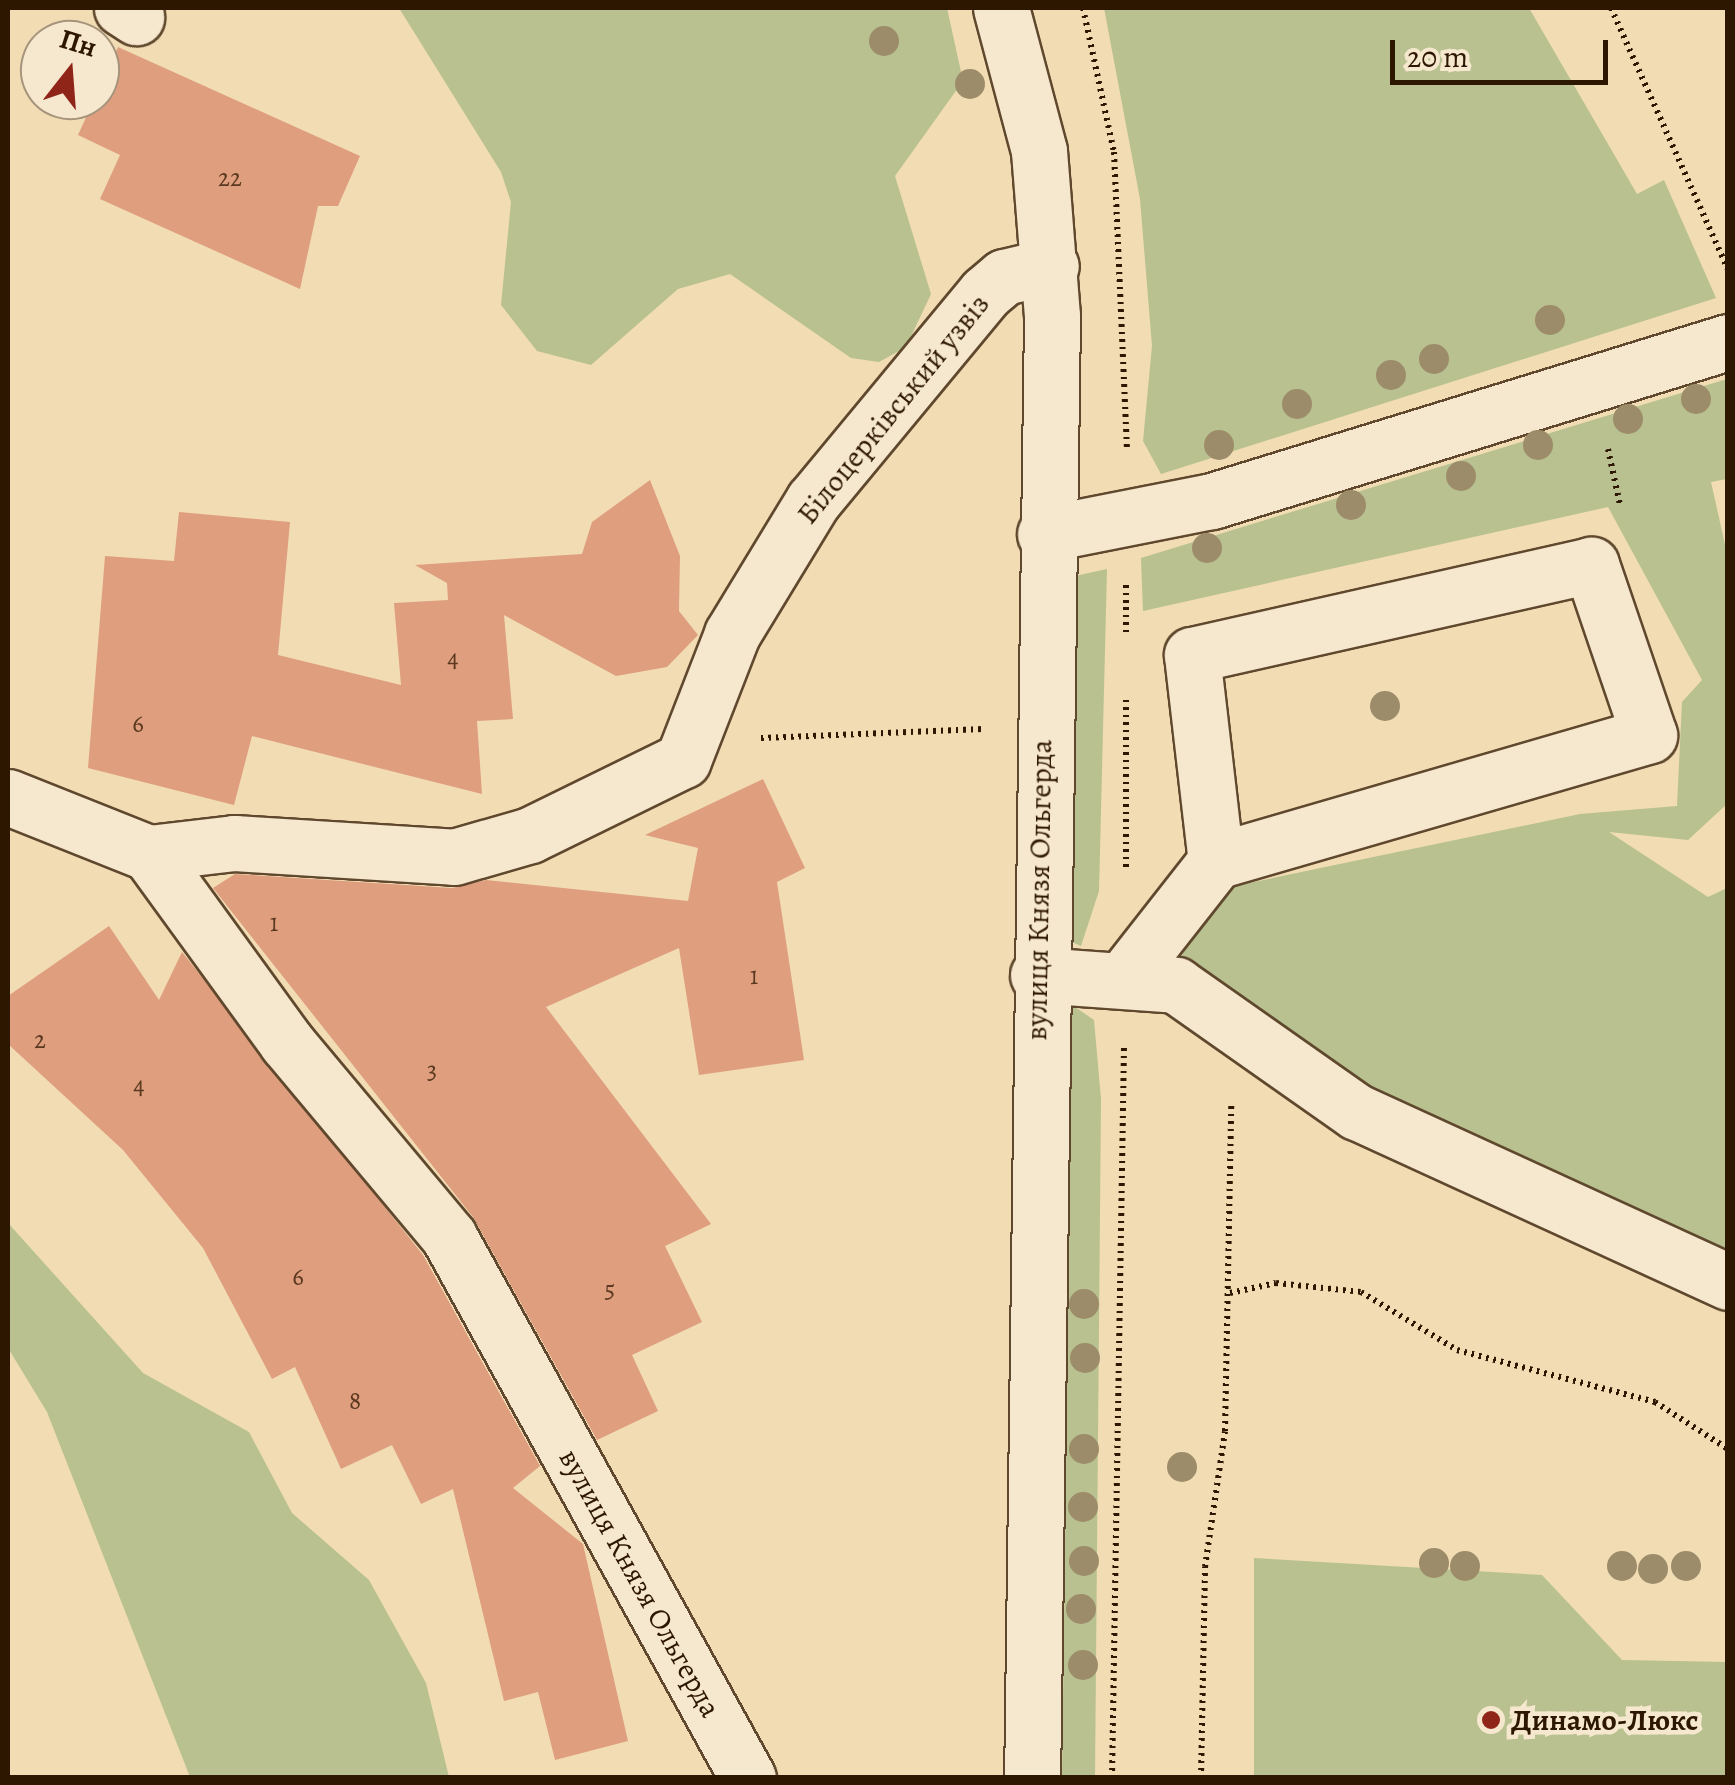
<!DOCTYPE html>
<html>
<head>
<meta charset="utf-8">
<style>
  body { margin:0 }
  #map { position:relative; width:1735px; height:1785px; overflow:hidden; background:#f1dcb4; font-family:Alegreya,serif }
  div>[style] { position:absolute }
  .green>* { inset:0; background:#b8c18f }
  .building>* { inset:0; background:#df9e7e }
  .path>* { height:6px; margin-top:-3px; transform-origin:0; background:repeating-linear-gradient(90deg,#2e1700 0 2.5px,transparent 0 7.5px) }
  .roads { filter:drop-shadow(2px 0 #5f482d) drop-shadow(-2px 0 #5f482d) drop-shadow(0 2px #5f482d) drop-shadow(0 -2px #5f482d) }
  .minor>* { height:55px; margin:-27.5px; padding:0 27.5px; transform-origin:27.5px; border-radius:27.5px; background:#f6e8ce }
  .trees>* { width:30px; height:30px; margin:-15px; border-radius:50%; background:#9c8c69 }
  .dots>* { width:28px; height:28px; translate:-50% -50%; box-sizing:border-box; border:5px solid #f6e8ce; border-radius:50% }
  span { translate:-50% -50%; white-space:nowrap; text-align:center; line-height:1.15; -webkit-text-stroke:9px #f6e8ce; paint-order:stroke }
  .number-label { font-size:25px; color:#5a3920 }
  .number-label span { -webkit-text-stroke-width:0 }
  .street-label { font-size:30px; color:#2e1700 }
  .poi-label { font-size:30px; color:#2e1700; font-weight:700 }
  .left { translate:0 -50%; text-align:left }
  .frame { position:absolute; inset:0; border:10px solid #2e1700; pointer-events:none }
  .north { position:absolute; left:20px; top:20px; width:100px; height:100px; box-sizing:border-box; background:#f6e8ce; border:2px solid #a6947c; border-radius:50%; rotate:17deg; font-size:28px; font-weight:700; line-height:40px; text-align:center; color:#2e1700 }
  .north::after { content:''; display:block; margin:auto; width:35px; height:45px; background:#8f2418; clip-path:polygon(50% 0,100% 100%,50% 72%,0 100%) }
  .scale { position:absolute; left:1390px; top:40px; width:218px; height:45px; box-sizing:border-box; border:5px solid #2e1700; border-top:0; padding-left:12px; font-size:30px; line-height:35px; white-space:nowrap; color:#2e1700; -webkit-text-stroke:8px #f6e8ce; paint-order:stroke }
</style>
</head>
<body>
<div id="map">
  <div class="green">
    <i style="clip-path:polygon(399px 8px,947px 8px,963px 81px,895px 176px,931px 294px,906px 347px,879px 362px,851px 358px,730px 274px,678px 289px,591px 365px,537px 351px,501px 305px,511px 202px,501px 172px)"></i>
    <i style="clip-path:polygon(1104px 8px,1529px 8px,1637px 194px,1664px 180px,1716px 298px,1161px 474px,1143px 441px,1152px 346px,1140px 199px)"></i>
    <i style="clip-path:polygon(1727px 379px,1727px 479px,1711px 482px,1728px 558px,1727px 804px,1688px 840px,1609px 832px,1708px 897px,1727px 888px,1727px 1266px,1303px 1061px,1174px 971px,1215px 890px,1580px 814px,1677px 806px,1682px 702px,1702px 680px,1608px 507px,1143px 611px,1141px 558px)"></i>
    <i style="clip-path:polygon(1107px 569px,1099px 891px,1081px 946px,1072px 942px,1075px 576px)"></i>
    <i style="clip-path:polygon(1072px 1005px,1094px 1020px,1101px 1099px,1095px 1777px,1062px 1778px)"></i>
    <i style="clip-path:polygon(8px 1223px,143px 1373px,249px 1432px,292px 1513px,369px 1580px,426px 1683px,449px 1777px,190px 1777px,47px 1412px,8px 1348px)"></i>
    <i style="clip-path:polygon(1254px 1558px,1542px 1575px,1622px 1660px,1727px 1662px,1727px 1777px,1254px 1777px)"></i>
  </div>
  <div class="building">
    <i style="clip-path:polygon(118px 47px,360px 156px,338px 206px,318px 206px,300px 289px,100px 199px,120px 155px,78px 135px)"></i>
    <i style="clip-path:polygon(650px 480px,680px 556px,679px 611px,698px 635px,667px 667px,616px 676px,504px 615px,513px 719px,477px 721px,482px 794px,252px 736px,234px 805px,88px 768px,105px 556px,174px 561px,179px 512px,290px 522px,278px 655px,401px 685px,394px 603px,448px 600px,447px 583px,415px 565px,582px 554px,592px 522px)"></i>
    <i style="clip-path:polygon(763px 779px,805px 868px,777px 882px,804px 1060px,699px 1075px,679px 948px,546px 1007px,711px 1224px,665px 1246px,702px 1322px,632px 1355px,658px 1411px,597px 1440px,473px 1217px,213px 888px,235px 874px,452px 888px,486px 880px,688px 901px,698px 848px,645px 835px)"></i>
    <i style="clip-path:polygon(109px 926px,159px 1000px,182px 952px,423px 1255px,540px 1466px,513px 1488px,583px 1544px,628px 1741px,555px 1760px,538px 1692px,504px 1701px,453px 1489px,421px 1504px,392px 1445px,341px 1469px,295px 1367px,272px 1379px,203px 1248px,123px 1150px,8px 1044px,8px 996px)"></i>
  </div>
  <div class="path">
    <i style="left:1083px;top:8px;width:147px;rotate:77.9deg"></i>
    <i style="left:1114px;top:152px;width:300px;rotate:87.5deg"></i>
    <i style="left:1611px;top:8px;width:287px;rotate:65.9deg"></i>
    <i style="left:1608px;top:449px;width:57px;rotate:77.9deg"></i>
    <i style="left:1126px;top:585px;width:52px;rotate:90deg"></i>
    <i style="left:761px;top:738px;width:222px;rotate:-2.3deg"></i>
    <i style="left:1126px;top:867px;width:167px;rotate:-90deg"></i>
    <i style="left:1230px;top:1293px;width:47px;rotate:-12.3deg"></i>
    <i style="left:1276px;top:1283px;width:85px;rotate:6deg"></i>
    <i style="left:1361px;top:1292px;width:112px;rotate:31.1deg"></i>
    <i style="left:1457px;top:1350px;width:205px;rotate:14.7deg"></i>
    <i style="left:1655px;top:1402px;width:87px;rotate:32.8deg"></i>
    <i style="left:1112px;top:1778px;width:733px;rotate:-89.06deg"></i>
    <i style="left:1201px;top:1778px;width:211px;rotate:-88.9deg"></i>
    <i style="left:1205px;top:1567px;width:137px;rotate:-81.6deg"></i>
    <i style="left:1225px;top:1431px;width:325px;rotate:-88.9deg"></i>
  </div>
  <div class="roads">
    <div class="minor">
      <i style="left:122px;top:8px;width:17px;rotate:33deg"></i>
      <i style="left:1001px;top:8px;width:148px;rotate:75.1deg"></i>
      <i style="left:1039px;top:151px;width:166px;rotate:85.5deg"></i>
      <i style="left:1052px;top:316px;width:1462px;rotate:90.78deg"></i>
      <i style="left:1045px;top:534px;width:170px;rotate:-11.2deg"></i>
      <i style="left:1212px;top:501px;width:540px;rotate:-17.13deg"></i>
      <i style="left:8px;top:797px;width:152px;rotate:21.7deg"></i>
      <i style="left:149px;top:853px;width:86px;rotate:-6.7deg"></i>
      <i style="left:234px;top:843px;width:220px;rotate:3.6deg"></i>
      <i style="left:454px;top:857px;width:79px;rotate:-16.1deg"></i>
      <i style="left:530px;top:835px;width:170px;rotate:-26.1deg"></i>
      <i style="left:683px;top:760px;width:135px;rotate:-68.7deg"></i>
      <i style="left:732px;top:634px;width:156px;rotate:-58.7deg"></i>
      <i style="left:813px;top:501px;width:270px;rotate:-50.4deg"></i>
      <i style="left:985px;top:293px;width:25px;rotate:-40deg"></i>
      <i style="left:1004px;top:277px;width:48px;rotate:-13.2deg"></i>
      <i style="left:149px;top:853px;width:235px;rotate:54deg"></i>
      <i style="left:287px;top:1043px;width:253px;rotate:50.1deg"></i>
      <i style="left:449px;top:1237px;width:618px;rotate:61.07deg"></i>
      <i style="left:1038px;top:975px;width:138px;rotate:4.1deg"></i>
      <i style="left:1176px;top:985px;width:221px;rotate:35.1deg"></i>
      <i style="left:1357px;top:1112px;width:408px;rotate:24.6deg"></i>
      <i style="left:1125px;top:977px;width:147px;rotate:-51.9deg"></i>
      <i style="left:1216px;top:861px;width:451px;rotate:-16.2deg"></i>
      <i style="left:1649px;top:735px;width:180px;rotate:-108.8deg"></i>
      <i style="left:1591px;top:565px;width:409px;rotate:167.3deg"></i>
      <i style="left:1192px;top:655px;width:207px;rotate:83.4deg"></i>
    </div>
  </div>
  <div class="trees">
    <i style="left:884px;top:41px"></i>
    <i style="left:970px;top:84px"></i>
    <i style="left:1550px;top:320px"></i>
    <i style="left:1434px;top:359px"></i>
    <i style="left:1391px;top:375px"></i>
    <i style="left:1696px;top:399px"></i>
    <i style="left:1297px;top:404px"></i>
    <i style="left:1628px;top:419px"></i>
    <i style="left:1219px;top:445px"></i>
    <i style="left:1538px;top:445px"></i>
    <i style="left:1461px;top:476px"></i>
    <i style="left:1351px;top:505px"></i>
    <i style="left:1207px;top:548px"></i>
    <i style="left:1385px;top:706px"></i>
    <i style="left:1084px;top:1304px"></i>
    <i style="left:1085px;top:1358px"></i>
    <i style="left:1084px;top:1449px"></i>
    <i style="left:1182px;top:1467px"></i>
    <i style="left:1083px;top:1507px"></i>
    <i style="left:1084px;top:1561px"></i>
    <i style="left:1434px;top:1563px"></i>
    <i style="left:1465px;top:1566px"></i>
    <i style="left:1622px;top:1566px"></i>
    <i style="left:1686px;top:1566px"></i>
    <i style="left:1653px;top:1569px"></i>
    <i style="left:1081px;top:1609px"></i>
    <i style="left:1083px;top:1665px"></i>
  </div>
  <div class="dots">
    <i style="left:1491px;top:1720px;background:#8f2418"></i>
  </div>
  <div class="number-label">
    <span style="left:230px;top:178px">22</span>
    <span style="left:453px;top:659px">4</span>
    <span style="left:138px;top:724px">6</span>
    <span style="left:274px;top:923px">1</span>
    <span style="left:754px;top:976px">1</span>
    <span style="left:40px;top:1040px">2</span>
    <span style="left:432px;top:1070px">3</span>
    <span style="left:139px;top:1086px">4</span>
    <span style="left:298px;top:1277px">6</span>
    <span style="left:610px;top:1289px">5</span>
    <span style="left:355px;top:1401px">8</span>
  </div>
  <div class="street-label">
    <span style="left:893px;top:409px;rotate:-51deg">Білоцерківський узвіз</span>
    <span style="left:1039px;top:890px;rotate:-89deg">вулиця Князя Ольгерда</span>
    <span style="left:640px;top:1583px;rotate:61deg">вулиця Князя Ольгерда</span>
  </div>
  <div class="poi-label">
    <span class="left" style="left:1511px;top:1720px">Динамо-Люкс</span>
  </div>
  <div class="frame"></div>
  <div class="north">Пн</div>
  <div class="scale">20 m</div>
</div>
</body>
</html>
